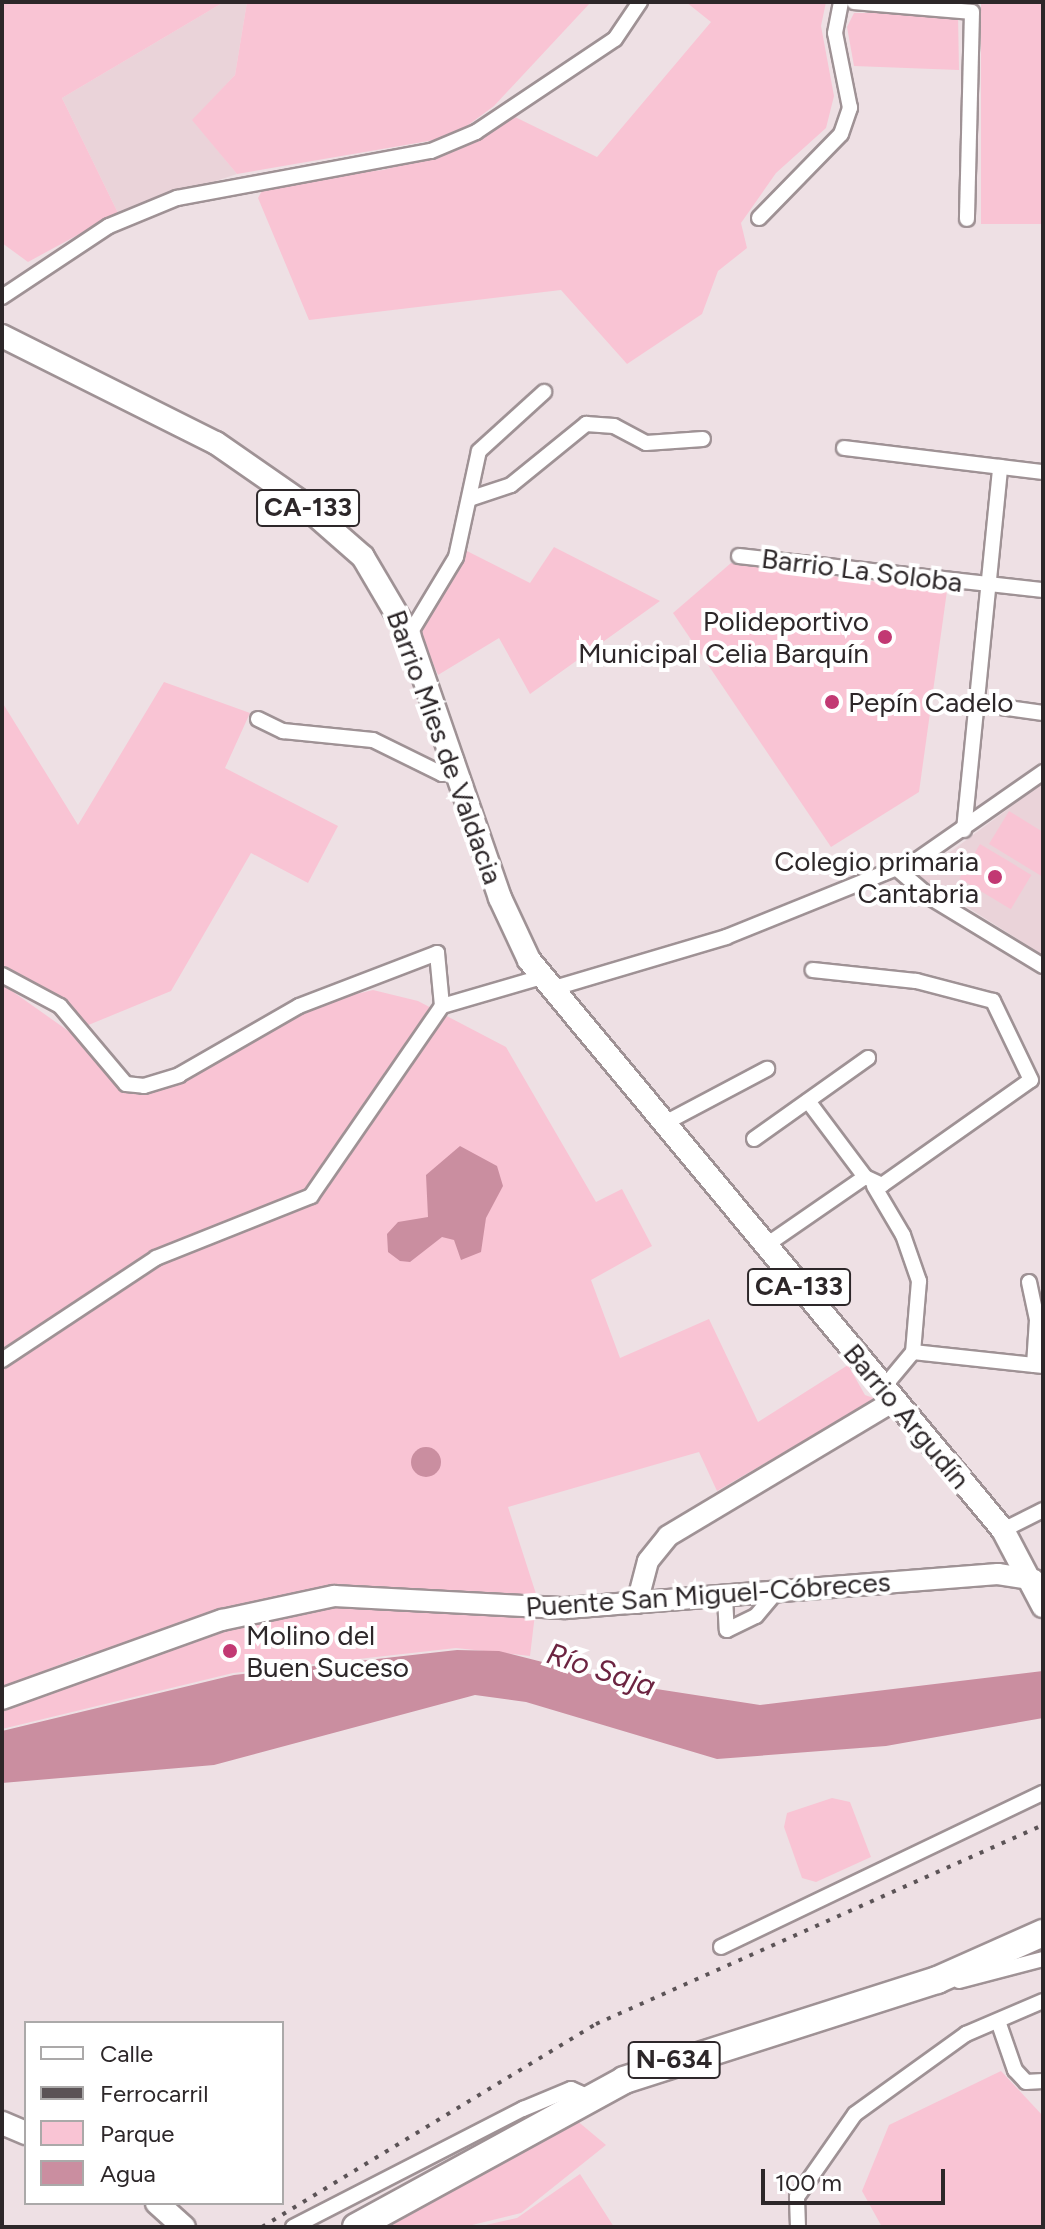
<!DOCTYPE html>
<html>
<head>
<meta charset="utf-8">
<style>
  body { margin:0 }
  #map { position:relative; width:1045px; height:2229px; overflow:hidden; background:#eee0e4; font-family:Figtree,sans-serif }
  div>[style] { position:absolute }
  .built>* { inset:0; background:#ead3d9 }
  .green>* { inset:0; background:#f9c4d4; transform-origin:0 0 }
  .water>* { inset:0; background:#ca8ea0 }
  .round { border-radius:50% }
  .roads { filter:drop-shadow(2px 0 #9f9295) drop-shadow(-2px 0 #9f9295) drop-shadow(0 2px #9f9295) drop-shadow(0 -2px #9f9295) }
  .street>* { height:14px; margin:-7px; padding:0 7px; transform-origin:7px; border-radius:7px; background:#fff }
  .secondary>* { height:20px; margin:-10px; padding:0 10px; transform-origin:10px; border-radius:10px; background:#fff }
  .primary>* { height:22px; margin:-11px; padding:0 11px; transform-origin:11px; border-radius:11px; background:#fff }
  .highway>* { height:26px; margin:-13px; padding:0 13px; transform-origin:13px; border-radius:13px; background:#fff }
  .rail>* { height:4px; margin-top:-2px; transform-origin:0; background:repeating-linear-gradient(90deg,#5b5356 0 4px,transparent 0 12px) }
  .dots>* { width:22px; height:22px; translate:-50% -50%; box-sizing:border-box; border:4px solid #fff; border-radius:50% }
  span { translate:-50% -50%; white-space:nowrap; text-align:center; line-height:1.15; -webkit-text-stroke:8px #fff; paint-order:stroke }
  .shield-label span { padding:2px 6px; background:#fff; border:2px solid; border-radius:6px; -webkit-text-stroke-width:0 }
  .shield-label { font-size:26px; color:#2d2729; font-weight:700 }
  .street-label { font-size:28px; color:#2d2729 }
  .poi-label { font-size:28px; color:#2d2729 }
  .right { translate:-100% -50%; text-align:right }
  .left { translate:0 -50%; text-align:left }
  .water-label { font-size:30px; color:#6c2441; font-style:italic }
  .frame { position:absolute; inset:0; border:4px solid #2d2729; pointer-events:none }
  .legend { position:absolute; left:24px; top:2021px; width:260px; height:184px; box-sizing:border-box; background:#fff; border:2px solid #aba9a9; margin:0; padding:10px 14px; list-style:none; font-size:24px; color:#2d2729 }
  .legend li { display:flex; align-items:center; gap:16px; height:40px }
  .legend b { width:40px; border:2px solid #aba9a9 }
  .scale { position:absolute; left:761px; top:2169px; width:184px; height:36px; box-sizing:border-box; border:4px solid #2d2729; border-top:0; padding-left:10px; font-size:24px; line-height:28px; white-space:nowrap; color:#2d2729; -webkit-text-stroke:6px #fff; paint-order:stroke }
</style>
</head>
<body>
<div id="map">
  <div class="built">
    <i style="clip-path:polygon(224px 2px,247px 2px,235px 75px,193px 120px,237px 174px,118px 213px,62px 98px)"></i>
    <i style="clip-path:polygon(1043px 783px,1043px 955px,918px 876px)"></i>
  </div>
  <div class="green">
    <i style="clip-path:polygon(2px 2px,224px 2px,62px 98px,118px 213px,28px 262px,2px 243px)"></i>
    <i style="clip-path:polygon(247px 2px,591px 2px,494px 106px,452px 137px,237px 174px,192px 120px,235px 75px)"></i>
    <i style="clip-path:polygon(686px 2px,826px 2px,821px 26px,834px 96px,826px 128px,776px 173px,741px 223px,747px 248px,718px 271px,702px 314px,627px 364px,561px 290px,309px 320px,258px 198px,266px 183px,383px 170px,458px 150px,515px 117px,597px 157px,711px 22px)"></i>
    <i style="left:981px;top:2px;width:62px;height:222px"></i>
    <i style="clip-path:polygon(854px 13px,958px 13px,959px 70px,854px 66px,847px 27px)"></i>
    <i style="clip-path:polygon(554px 547px,660px 601px,530px 694px,499px 638px,438px 675px,420px 633px,463px 549px,530px 583px)"></i>
    <i style="clip-path:polygon(731px 563px,947px 591px,919px 792px,831px 847px,673px 613px)"></i>
    <i style="clip-path:polygon(164px 682px,250px 713px,225px 768px,338px 826px,308px 883px,251px 853px,171px 991px,86px 1026px,63px 998px,2px 968px,2px 702px,78px 825px)"></i>
    <i style="clip-path:polygon(1009px 811px,1043px 832px,1043px 877px,989px 844px)"></i>
    <i style="left:980px;top:844px;width:60px;height:40px;rotate:31deg"></i>
    <i style="clip-path:polygon(2px 984px,91px 1047px,121px 1088px,152px 1093px,257px 1031px,323px 1002px,373px 990px,418px 1001px,506px 1047px,596px 1202px,622px 1189px,652px 1246px,591px 1280px,620px 1358px,709px 1319px,758px 1422px,848px 1365px,865px 1395px,876px 1399px,717px 1491px,699px 1452px,508px 1507px,537px 1597px,530px 1656px,456px 1648px,233px 1673px,2px 1729px,2px 1706px,88px 1674px,85px 1655px,2px 1687px)"></i>
    <i style="clip-path:polygon(832px 1798px,850px 1802px,871px 1857px,816px 1882px,802px 1878px,784px 1827px,787px 1813px)"></i>
    <i style="clip-path:polygon(1001px 2071px,1043px 2116px,1043px 2227px,882px 2227px,862px 2191px,889px 2125px)"></i>
    <i style="clip-path:polygon(575px 2119px,606px 2145px,521px 2213px,464px 2227px,389px 2227px)"></i>
    <i style="clip-path:polygon(580px 2174px,614px 2227px,477px 2227px,517px 2218px)"></i>
  </div>
  <div class="water">
    <i style="clip-path:polygon(460px 1146px,497px 1166px,503px 1186px,486px 1218px,481px 1252px,461px 1260px,454px 1240px,442px 1237px,410px 1262px,400px 1261px,388px 1252px,387px 1234px,398px 1222px,428px 1217px,426px 1175px)"></i>
    <i class="round" style="left:411px;top:1447px;width:30px;height:30px"></i>
    <i style="clip-path:polygon(457px 1650px,499px 1651px,637px 1686px,760px 1705px,1043px 1671px,1043px 1718px,886px 1746px,717px 1759px,526px 1702px,475px 1695px,214px 1765px,2px 1783px,2px 1731px,234px 1675px)"></i>
  </div>
  <div class="roads">
    <div class="street">
      <i style="left:854px;top:2px;width:118px;rotate:4.8deg"></i>
      <i style="left:972px;top:12px;width:207px;rotate:91.4deg"></i>
      <i style="left:759px;top:218px;width:117px;rotate:-45.7deg"></i>
      <i style="left:841px;top:134px;width:28px;rotate:-71deg"></i>
      <i style="left:850px;top:108px;width:76px;rotate:-101.3deg"></i>
      <i style="left:835px;top:33px;width:32px;rotate:-79deg"></i>
      <i style="left:2px;top:297px;width:128px;rotate:-33.6deg"></i>
      <i style="left:109px;top:226px;width:74px;rotate:-22.4deg"></i>
      <i style="left:177px;top:198px;width:258px;rotate:-10.5deg"></i>
      <i style="left:431px;top:151px;width:49px;rotate:-22.9deg"></i>
      <i style="left:476px;top:132px;width:167px;rotate:-33.8deg"></i>
      <i style="left:615px;top:39px;width:45px;rotate:-56deg"></i>
      <i style="left:844px;top:448px;width:200px;rotate:6.9deg"></i>
      <i style="left:472px;top:498px;width:41px;rotate:-18.4deg"></i>
      <i style="left:511px;top:485px;width:97px;rotate:-39.1deg"></i>
      <i style="left:586px;top:424px;width:28px;rotate:4deg"></i>
      <i style="left:614px;top:426px;width:36px;rotate:28deg"></i>
      <i style="left:646px;top:443px;width:57px;rotate:-4deg"></i>
      <i style="left:739px;top:556px;width:306px;rotate:6.4deg"></i>
      <i style="left:409px;top:635px;width:91px;rotate:-58.9deg"></i>
      <i style="left:456px;top:557px;width:108px;rotate:-77.8deg"></i>
      <i style="left:479px;top:451px;width:88px;rotate:-42.2deg"></i>
      <i style="left:972px;top:703px;width:72px;rotate:8deg"></i>
      <i style="left:258px;top:719px;width:28px;rotate:26deg"></i>
      <i style="left:283px;top:731px;width:90px;rotate:5.7deg"></i>
      <i style="left:373px;top:740px;width:77px;rotate:26.2deg"></i>
      <i style="left:442px;top:774px;width:15px;rotate:-11deg"></i>
      <i style="left:964px;top:830px;width:365px;rotate:-84.3deg"></i>
      <i style="left:896px;top:868px;width:46px;rotate:40.6deg"></i>
      <i style="left:931px;top:898px;width:131px;rotate:31.3deg"></i>
      <i style="left:2px;top:975px;width:66px;rotate:28.1deg"></i>
      <i style="left:60px;top:1006px;width:102px;rotate:49.8deg"></i>
      <i style="left:126px;top:1084px;width:18px;rotate:6deg"></i>
      <i style="left:144px;top:1086px;width:37px;rotate:-17deg"></i>
      <i style="left:179px;top:1075px;width:138px;rotate:-29.9deg"></i>
      <i style="left:299px;top:1006px;width:148px;rotate:-21deg"></i>
      <i style="left:437px;top:953px;width:53px;rotate:84.6deg"></i>
      <i style="left:551px;top:989px;width:183px;rotate:-16.5deg"></i>
      <i style="left:726px;top:937px;width:206px;rotate:-22deg"></i>
      <i style="left:917px;top:860px;width:154px;rotate:-34.9deg"></i>
      <i style="left:808px;top:1101px;width:95px;rotate:53.1deg"></i>
      <i style="left:663px;top:1124px;width:118px;rotate:-27.9deg"></i>
      <i style="left:754px;top:1139px;width:140px;rotate:-35.4deg"></i>
      <i style="left:874px;top:1186px;width:57px;rotate:59.4deg"></i>
      <i style="left:903px;top:1235px;width:49px;rotate:70.8deg"></i>
      <i style="left:919px;top:1281px;width:71px;rotate:94.8deg"></i>
      <i style="left:913px;top:1352px;width:47px;rotate:129.8deg"></i>
      <i style="left:765px;top:1246px;width:121px;rotate:-34.6deg"></i>
      <i style="left:865px;top:1177px;width:19px;rotate:25deg"></i>
      <i style="left:882px;top:1185px;width:182px;rotate:-35.2deg"></i>
      <i style="left:1031px;top:1080px;width:88px;rotate:-115.7deg"></i>
      <i style="left:993px;top:1001px;width:80px;rotate:-165.4deg"></i>
      <i style="left:916px;top:981px;width:104px;rotate:-173.9deg"></i>
      <i style="left:1029px;top:1282px;width:39px;rotate:78deg"></i>
      <i style="left:1037px;top:1320px;width:45px;rotate:93.8deg"></i>
      <i style="left:913px;top:1352px;width:131px;rotate:6.1deg"></i>
      <i style="left:2px;top:1360px;width:185px;rotate:-33.5deg"></i>
      <i style="left:156px;top:1258px;width:167px;rotate:-21.8deg"></i>
      <i style="left:311px;top:1196px;width:231px;rotate:-55.4deg"></i>
      <i style="left:442px;top:1006px;width:104px;rotate:-16.2deg"></i>
      <i style="left:1003px;top:1530px;width:45px;rotate:-26.6deg"></i>
      <i style="left:725px;top:1597px;width:33px;rotate:87deg"></i>
      <i style="left:727px;top:1630px;width:32px;rotate:-26deg"></i>
      <i style="left:756px;top:1616px;width:30px;rotate:-50deg"></i>
      <i style="left:721px;top:1947px;width:357px;rotate:-25.6deg"></i>
      <i style="left:959px;top:1981px;width:87px;rotate:-14.7deg"></i>
      <i style="left:998px;top:2021px;width:52px;rotate:70.9deg"></i>
      <i style="left:1015px;top:2070px;width:16px;rotate:47deg"></i>
      <i style="left:1026px;top:2082px;width:17px;rotate:-3deg"></i>
      <i style="left:293px;top:2227px;width:259px;rotate:-27.2deg"></i>
      <i style="left:523px;top:2109px;width:52px;rotate:-22.6deg"></i>
      <i style="left:571px;top:2089px;width:17px;rotate:24deg"></i>
      <i style="left:798px;top:2227px;width:30px;rotate:-92deg"></i>
      <i style="left:797px;top:2197px;width:101px;rotate:-55.1deg"></i>
      <i style="left:855px;top:2114px;width:137px;rotate:-35.8deg"></i>
      <i style="left:966px;top:2034px;width:84px;rotate:-23.2deg"></i>
    </div>
    <div class="secondary">
      <i style="left:637px;top:1603px;width:43px;rotate:-75.3deg"></i>
      <i style="left:648px;top:1561px;width:32px;rotate:-51deg"></i>
      <i style="left:668px;top:1536px;width:263px;rotate:-30.9deg"></i>
      <i style="left:2px;top:1699px;width:234px;rotate:-19.8deg"></i>
      <i style="left:222px;top:1620px;width:115px;rotate:-12.1deg"></i>
      <i style="left:334px;top:1596px;width:232px;rotate:3deg"></i>
      <i style="left:566px;top:1608px;width:433px;rotate:-4.5deg"></i>
      <i style="left:998px;top:1574px;width:36px;rotate:9deg"></i>
    </div>
    <div class="primary">
      <i style="left:2px;top:336px;width:239px;rotate:26.6deg"></i>
      <i style="left:216px;top:443px;width:100px;rotate:34.8deg"></i>
      <i style="left:298px;top:500px;width:86px;rotate:41.2deg"></i>
      <i style="left:363px;top:557px;width:91px;rotate:59.5deg"></i>
      <i style="left:409px;top:635px;width:278px;rotate:70.9deg"></i>
      <i style="left:500px;top:898px;width:68px;rotate:64.9deg"></i>
      <i style="left:529px;top:960px;width:741px;rotate:50.25deg"></i>
      <i style="left:1003px;top:1530px;width:86px;rotate:62.2deg"></i>
      <i style="left:2px;top:2123px;width:26px;rotate:23deg"></i>
      <i style="left:157px;top:2203px;width:36px;rotate:42deg"></i>
    </div>
    <div class="highway">
      <i style="left:356px;top:2227px;width:306px;rotate:-28.7deg"></i>
      <i style="left:624px;top:2080px;width:329px;rotate:-17.7deg"></i>
      <i style="left:937px;top:1980px;width:116px;rotate:-23.9deg"></i>
    </div>
  </div>
  <div class="rail">
    <i style="left:262px;top:2227px;width:391px;rotate:-31.3deg"></i>
    <i style="left:596px;top:2024px;width:489px;rotate:-24deg"></i>
  </div>
  <div class="dots">
    <i style="left:885px;top:637px;background:#c23973"></i>
    <i style="left:832px;top:702px;background:#c23973"></i>
    <i style="left:995px;top:877px;background:#c23973"></i>
    <i style="left:230px;top:1651px;background:#c23973"></i>
  </div>
  <div class="shield-label">
    <span style="left:308px;top:508px">CA-133</span>
    <span style="left:799px;top:1287px">CA-133</span>
    <span style="left:674px;top:2060px">N-634</span>
  </div>
  <div class="street-label">
    <span style="left:862px;top:570px;rotate:7deg">Barrio La Soloba</span>
    <span style="left:445px;top:747px;rotate:70deg">Barrio Mies de Valdacia</span>
    <span style="left:907px;top:1416px;rotate:50deg">Barrio Argudín</span>
    <span style="left:708px;top:1594px;rotate:-4deg">Puente San Miguel-Cóbreces</span>
  </div>
  <div class="poi-label">
    <span class="right" style="left:869px;top:637px">Polideportivo<br>Municipal Celia Barquín</span>
    <span class="left" style="left:848px;top:702px">Pepín Cadelo</span>
    <span class="right" style="left:979px;top:877px">Colegio primaria<br>Cantabria</span>
    <span class="left" style="left:246px;top:1651px">Molino del<br>Buen Suceso</span>
  </div>
  <div class="water-label">
    <span style="left:601px;top:1670px;rotate:18deg">Río Saja</span>
  </div>
  <div class="frame"></div>
  <ul class="legend">
  <li><b style="height:10px;background:#fff"></b>Calle</li>
  <li><b style="height:10px;background:#5b5356"></b>Ferrocarril</li>
  <li><b style="height:22px;background:#f9c4d4"></b>Parque</li>
  <li><b style="height:22px;background:#ca8ea0"></b>Agua</li>
  </ul>
  <div class="scale">100 m</div>
</div>
</body>
</html>
